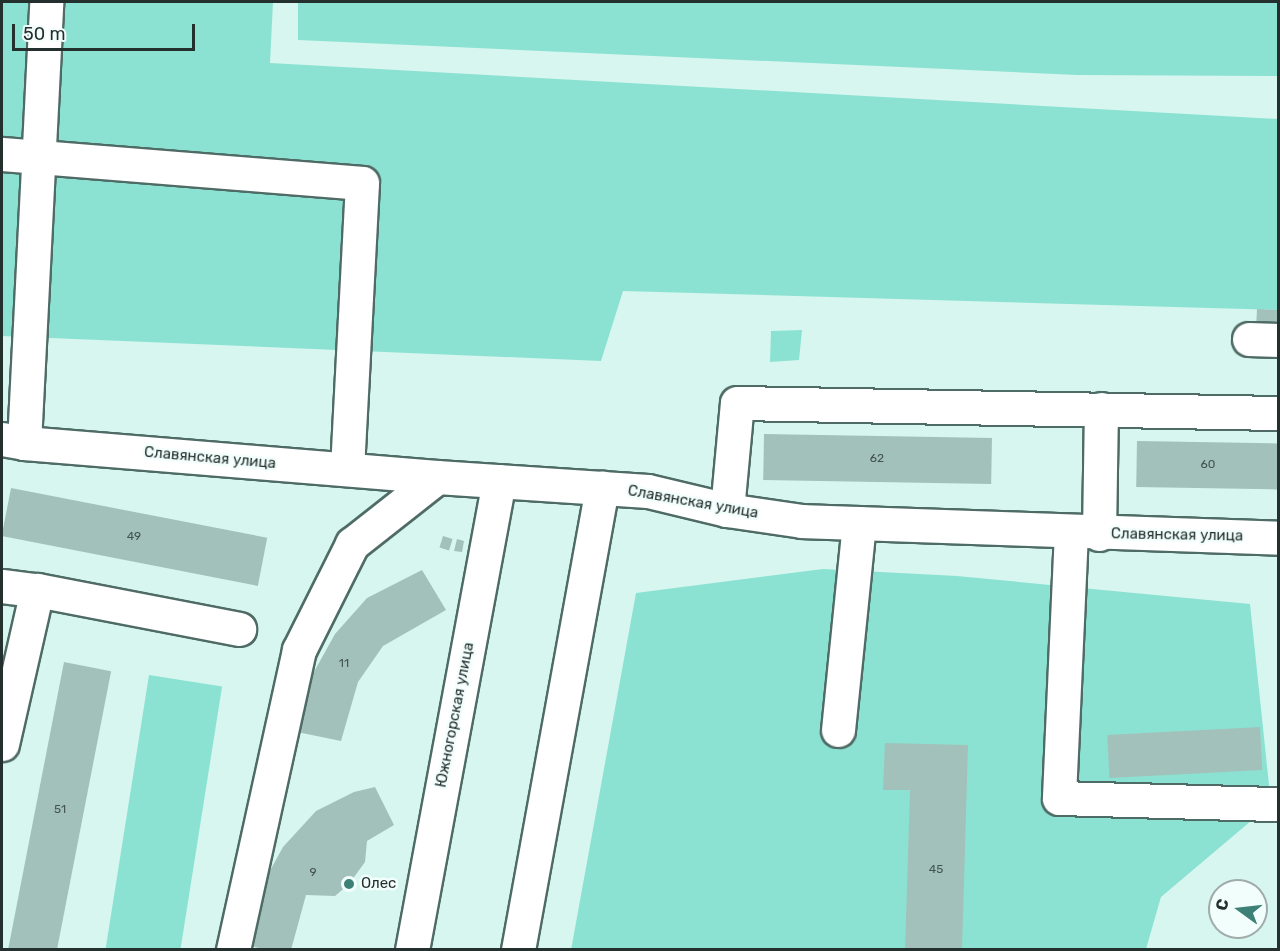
<!DOCTYPE html>
<html>
<head>
<meta charset="utf-8">
<style>
  body { margin:0 }
  #map { position:relative; width:1280px; height:951px; overflow:hidden; background:#d6f6ef; font-family:Rubik,sans-serif }
  div>[style] { position:absolute }
  .green>* { inset:0; background:#8ce2d2; transform-origin:0 0 }
  .building>* { inset:0; background:#a2c1ba; transform-origin:0 0 }
  .roads { filter:drop-shadow(2px 0 #4f6b65) drop-shadow(-2px 0 #4f6b65) drop-shadow(0 2px #4f6b65) drop-shadow(0 -2px #4f6b65) }
  .minor>* { height:33px; margin:-16.5px; padding:0 16.5px; transform-origin:16.5px; border-radius:16.5px; background:#fff }
  .dots>* { width:16px; height:16px; translate:-50% -50%; box-sizing:border-box; border:3px solid #f2fefb; border-radius:50% }
  span { translate:-50% -50%; white-space:nowrap; text-align:center; line-height:1.15; -webkit-text-stroke:5px #f2fefb; paint-order:stroke }
  .number-label { font-size:12px; color:#445451 }
  .number-label span { -webkit-text-stroke-width:0 }
  .street-label { font-size:15px; color:#24302e }
  .poi-label { font-size:15px; color:#24302e }
  .left { translate:0 -50%; text-align:left }
  .frame { position:absolute; inset:0; border:3px solid #24302e; pointer-events:none }
  .north { position:absolute; left:1208px; top:879px; width:60px; height:60px; box-sizing:border-box; background:#f2fefb; border:2px solid #a0aca9; border-radius:50%; rotate:285deg; font-size:16px; font-weight:700; line-height:24px; text-align:center; color:#24302e }
  .north::after { content:''; display:block; margin:auto; width:21px; height:27px; background:#3d8176; clip-path:polygon(50% 0,100% 100%,50% 72%,0 100%) }
  .scale { position:absolute; left:12px; top:24px; width:183px; height:27px; box-sizing:border-box; border:3px solid #24302e; border-top:0; padding-left:8px; font-size:18px; line-height:21px; white-space:nowrap; color:#24302e; -webkit-text-stroke:4px #f2fefb; paint-order:stroke }
</style>
</head>
<body>
<div id="map">
  <div class="green">
    <i style="clip-path:polygon(2px 2px,273px 2px,270px 63px,1278px 119px,1278px 310px,623px 291px,601px 361px,2px 336px)"></i>
    <i style="clip-path:polygon(298px 2px,1278px 2px,1278px 76px,1077px 75px,298px 40px)"></i>
    <i style="clip-path:polygon(802px 330px,799px 360px,770px 362px,771px 331px)"></i>
    <i style="clip-path:polygon(823px 569px,957px 576px,1250px 604px,1271px 804px,1161px 897px,1146px 949px,571px 950px,636px 593px)"></i>
    <i style="left:149px;top:675px;width:74px;height:279px;rotate:9deg"></i>
  </div>
  <div class="building">
    <i style="left:1257px;top:309px;width:21px;height:24px;rotate:3deg"></i>
    <i style="left:764px;top:434px;width:228px;height:46px;rotate:1deg"></i>
    <i style="left:1137px;top:441px;width:141px;height:46px;rotate:1deg"></i>
    <i style="left:11px;top:488px;width:261px;height:49px;rotate:11deg"></i>
    <i style="left:443px;top:536px;width:10px;height:12px;rotate:17deg"></i>
    <i style="clip-path:polygon(457px 539px,464px 541px,462px 552px,454px 551px)"></i>
    <i style="clip-path:polygon(422px 570px,446px 610px,383px 646px,358px 682px,341px 741px,297px 732px,305px 688px,335px 634px,367px 598px)"></i>
    <i style="left:64px;top:662px;width:48px;height:293px;rotate:11deg"></i>
    <i style="left:1260px;top:727px;width:43px;height:153px;rotate:87deg"></i>
    <i style="clip-path:polygon(885px 743px,968px 745px,962px 950px,905px 950px,910px 790px,883px 790px)"></i>
    <i style="clip-path:polygon(375px 787px,394px 825px,367px 841px,365px 862px,349px 884px,335px 896px,306px 895px,291px 950px,269px 950px,245px 945px,254px 900px,283px 847px,316px 811px,354px 792px)"></i>
  </div>
  <div class="roads">
    <div class="minor">
      <i style="left:2px;top:154px;width:361px;rotate:4.6deg"></i>
      <i style="left:362px;top:183px;width:286px;rotate:93deg"></i>
      <i style="left:1249px;top:339px;width:29px;rotate:2deg"></i>
      <i style="left:2px;top:439px;width:22px;rotate:10deg"></i>
      <i style="left:24px;top:443px;width:414px;rotate:4.7deg"></i>
      <i style="left:437px;top:477px;width:211px;rotate:3.8deg"></i>
      <i style="left:648px;top:491px;width:81px;rotate:13.5deg"></i>
      <i style="left:727px;top:510px;width:76px;rotate:8.3deg"></i>
      <i style="left:802px;top:521px;width:476px;rotate:2deg"></i>
      <i style="left:24px;top:443px;width:442px;rotate:-87.1deg"></i>
      <i style="left:727px;top:510px;width:107px;rotate:-84.7deg"></i>
      <i style="left:737px;top:403px;width:541px;rotate:1.06deg"></i>
      <i style="left:1071px;top:532px;width:266px;rotate:92.6deg"></i>
      <i style="left:1059px;top:798px;width:219px;rotate:1.6deg"></i>
      <i style="left:1099px;top:534px;width:125px;rotate:-89.1deg"></i>
      <i style="left:2px;top:586px;width:35px;rotate:7deg"></i>
      <i style="left:37px;top:590px;width:206px;rotate:10.9deg"></i>
      <i style="left:838px;top:730px;width:208px;rotate:-84.2deg"></i>
      <i style="left:2px;top:744px;width:158px;rotate:-77.2deg"></i>
      <i style="left:233px;top:950px;width:307px;rotate:-77.6deg"></i>
      <i style="left:299px;top:650px;width:119px;rotate:-63.4deg"></i>
      <i style="left:352px;top:544px;width:108px;rotate:-38.2deg"></i>
      <i style="left:412px;top:950px;width:477px;rotate:-79.5deg"></i>
      <i style="left:518px;top:950px;width:470px;rotate:-79.7deg"></i>
    </div>
  </div>
  <div class="dots">
    <i style="left:349px;top:884px;background:#3d8176"></i>
  </div>
  <div class="number-label">
    <span style="left:877px;top:459px">62</span>
    <span style="left:1208px;top:465px">60</span>
    <span style="left:134px;top:537px">49</span>
    <span style="left:344px;top:664px">11</span>
    <span style="left:60px;top:810px">51</span>
    <span style="left:936px;top:870px">45</span>
    <span style="left:313px;top:873px">9</span>
  </div>
  <div class="street-label">
    <span style="left:210px;top:458px;rotate:5deg">Славянская улица</span>
    <span style="left:693px;top:502px;rotate:10deg">Славянская улица</span>
    <span style="left:1177px;top:535px;rotate:1deg">Славянская улица</span>
    <span style="left:455px;top:715px;rotate:-79deg">Южногорская улица</span>
  </div>
  <div class="poi-label">
    <span class="left" style="left:361px;top:884px">Олес</span>
  </div>
  <div class="frame"></div>
  <div class="north">С</div>
  <div class="scale">50 m</div>
</div>
</body>
</html>
